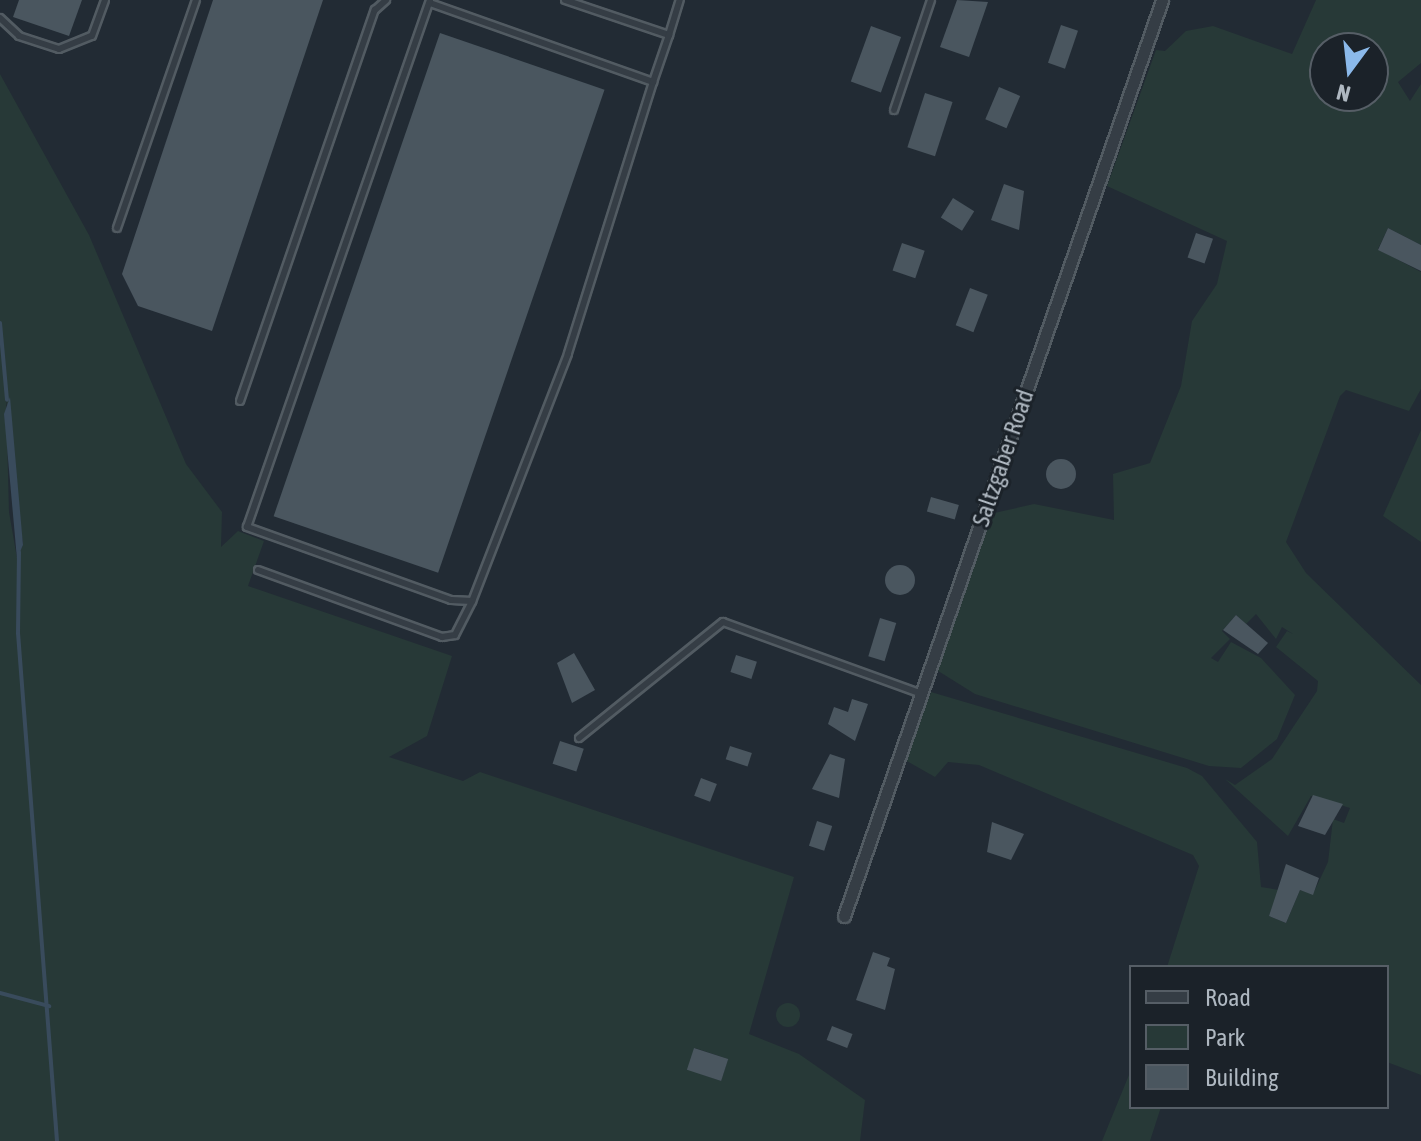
<!DOCTYPE html>
<html>
<head>
<meta charset="utf-8">
<style>
  body { margin:0 }
  #map { position:relative; width:1421px; height:1141px; overflow:hidden; background:#222b34; font-family:"Asap Condensed",sans-serif }
  div>[style] { position:absolute }
  .green>* { inset:0; background:#273937 }
  .round { border-radius:50% }
  .water>* { inset:0; background:#394b5c }
  .stream>* { height:4px; margin:-2px; padding:0 2px; transform-origin:2px; border-radius:2px; background:#394b5c }
  .building>* { inset:0; background:#4a565f; transform-origin:0 0 }
  .roads { filter:drop-shadow(2px 0 #525b62) drop-shadow(-2px 0 #525b62) drop-shadow(0 2px #525b62) drop-shadow(0 -2px #525b62) }
  .lane>* { height:6px; margin:-3px; padding:0 3px; transform-origin:3px; border-radius:3px; background:#353d45 }
  .street>* { height:11px; margin:-5.5px; padding:0 5.5px; transform-origin:5.5px; border-radius:5.5px; background:#353d45 }
  span { translate:-50% -50%; white-space:nowrap; text-align:center; line-height:1.15; -webkit-text-stroke:6px #1b2229; paint-order:stroke }
  .street-label { font-size:24px; color:#afb8c1 }
  .legend { position:absolute; left:1129px; top:965px; width:260px; height:144px; box-sizing:border-box; background:#1b2229; border:2px solid #565e66; margin:0; padding:10px 14px; list-style:none; font-size:24px; color:#afb8c1 }
  .legend li { display:flex; align-items:center; gap:16px; height:40px }
  .legend b { width:40px; border:2px solid #565e66 }
  .north { position:absolute; left:1309px; top:32px; width:80px; height:80px; box-sizing:border-box; background:#1b2229; border:2px solid #565e66; border-radius:50%; rotate:195deg; font-size:22px; font-weight:700; line-height:32px; text-align:center; color:#afb8c1 }
  .north::after { content:''; display:block; margin:auto; width:28px; height:36px; background:#8bb9ea; clip-path:polygon(50% 0,100% 100%,50% 72%,0 100%) }
</style>
</head>
<body>
<div id="map">
  <div class="green">
    <i style="clip-path:polygon(evenodd,1316px 0,1421px 0,1421px 63px,1398px 82px,1410px 101px,1421px 84px,1421px 245px,1388px 228px,1378px 249px,1421px 272px,1421px 389px,1409px 411px,1346px 390px,1340px 396px,1286px 542px,1306px 573px,1421px 685px,1421px 1075px,1387px 1062px,1387px 967px,1167px 967px,1199px 866px,1193px 855px,979px 765px,948px 762px,935px 777px,905px 760px,931px 692px,1187px 768px,1202px 776px,1257px 842px,1261px 887px,1279px 890px,1269px 916px,1286px 923px,1300px 890px,1313px 894px,1328px 862px,1333px 819px,1344px 823px,1350px 808px,1311px 796px,1288px 836px,1225px 779px,1235px 785px,1272px 759px,1317px 691px,1318px 681px,1276px 647px,1287px 631px,1293px 634px,1282px 627px,1276px 639px,1256px 614px,1246px 624px,1236px 615px,1222px 631px,1230px 639px,1211px 658px,1218px 662px,1231px 642px,1261px 658px,1295px 695px,1277px 739px,1241px 768px,1209px 766px,975px 694px,935px 669px,990px 514px,1034px 504px,1114px 520px,1113px 474px,1150px 463px,1181px 386px,1192px 321px,1217px 284px,1227px 241px,1107px 186px,1156px 50px,1165px 51px,1186px 31px,1213px 26px,1292px 54px,1316px 0,1325px 48px,1373px 48px,1373px 96px,1325px 96px,1325px 48px)"></i>
    <i style="clip-path:polygon(evenodd,0 74px,89px 235px,186px 464px,222px 512px,221px 547px,238px 531px,264px 541px,248px 586px,452px 656px,427px 736px,389px 757px,463px 781px,480px 772px,794px 877px,749px 1034px,799px 1054px,865px 1100px,860px 1141px,0 1141px,0 74px,6px 397px,23px 545px,17px 558px,9px 512px,6px 397px,0 74px,695px 1048px,728px 1059px,721px 1081px,688px 1069px,695px 1048px)"></i>
    <i style="clip-path:polygon(1421px 430px,1421px 542px,1383px 516px)"></i>
    <i class="round" style="left:776px;top:1003px;width:24px;height:24px"></i>
    <i style="clip-path:polygon(1131px 1070px,1131px 1107px,1161px 1107px,1150px 1141px,1102px 1141px)"></i>
  </div>
  <div class="water">
    <i style="clip-path:polygon(10px 397px,23px 545px,17px 559px,4px 414px)"></i>
  </div>
  <div class="stream">
    <i style="left:0;top:323px;width:77px;rotate:84.8deg"></i>
    <i style="left:19px;top:552px;width:81px;rotate:90.7deg"></i>
    <i style="left:18px;top:633px;width:509px;rotate:85.61deg"></i>
    <i style="left:0;top:993px;width:51px;rotate:14.9deg"></i>
  </div>
  <div class="building">
    <i style="clip-path:polygon(19px 0,82px 0,69px 36px,13px 17px)"></i>
    <i style="clip-path:polygon(213px 0,323px 0,212px 331px,138px 306px,122px 274px)"></i>
    <i style="clip-path:polygon(957px 0,988px 2px,969px 57px,940px 47px)"></i>
    <i style="left:1061px;top:25px;width:18px;height:40px;rotate:19deg"></i>
    <i style="left:871px;top:26px;width:32px;height:59px;rotate:20deg"></i>
    <i style="left:440px;top:33px;width:174px;height:511px;rotate:19deg"></i>
    <i style="left:999px;top:87px;width:23px;height:35px;rotate:23deg"></i>
    <i style="left:925px;top:93px;width:29px;height:57px;rotate:18deg"></i>
    <i style="clip-path:polygon(1004px 184px,1024px 191px,1019px 230px,991px 220px)"></i>
    <i style="left:953px;top:198px;width:25px;height:23px;rotate:32deg"></i>
    <i style="clip-path:polygon(1388px 228px,1421px 245px,1421px 271px,1378px 250px)"></i>
    <i style="left:1196px;top:233px;width:18px;height:26px;rotate:19deg"></i>
    <i style="left:902px;top:243px;width:24px;height:29px;rotate:19deg"></i>
    <i style="left:970px;top:288px;width:19px;height:40px;rotate:21deg"></i>
    <i class="round" style="left:1046px;top:459px;width:30px;height:30px"></i>
    <i style="left:931px;top:497px;width:29px;height:15px;rotate:16deg"></i>
    <i class="round" style="left:885px;top:565px;width:30px;height:30px"></i>
    <i style="clip-path:polygon(1236px 615px,1268px 643px,1258px 654px,1223px 630px)"></i>
    <i style="left:880px;top:618px;width:17px;height:40px;rotate:17deg"></i>
    <i style="clip-path:polygon(574px 653px,595px 690px,572px 703px,557px 663px)"></i>
    <i style="left:736px;top:655px;width:22px;height:18px;rotate:18deg"></i>
    <i style="clip-path:polygon(852px 699px,868px 704px,855px 741px,828px 724px,834px 707px,848px 712px)"></i>
    <i style="left:560px;top:741px;width:25px;height:24px;rotate:18deg"></i>
    <i style="left:730px;top:746px;width:23px;height:14px;rotate:18deg"></i>
    <i style="clip-path:polygon(830px 754px,845px 759px,839px 798px,812px 789px)"></i>
    <i style="left:701px;top:778px;width:17px;height:19px;rotate:21deg"></i>
    <i style="clip-path:polygon(1313px 795px,1343px 804px,1325px 835px,1298px 826px)"></i>
    <i style="left:817px;top:821px;width:16px;height:26px;rotate:18deg"></i>
    <i style="clip-path:polygon(992px 822px,1024px 834px,1011px 860px,987px 852px)"></i>
    <i style="clip-path:polygon(1286px 864px,1319px 878px,1313px 895px,1300px 890px,1286px 923px,1269px 916px)"></i>
    <i style="clip-path:polygon(873px 952px,890px 958px,887px 966px,895px 969px,885px 1010px,856px 1000px)"></i>
    <i style="left:832px;top:1026px;width:22px;height:15px;rotate:21deg"></i>
    <i style="left:694px;top:1048px;width:36px;height:23px;rotate:18deg"></i>
  </div>
  <div class="roads">
    <div class="lane">
      <i style="left:565px;top:0;width:110px;rotate:18.6deg"></i>
      <i style="left:669px;top:35px;width:37px;rotate:-73deg"></i>
      <i style="left:430px;top:3px;width:237px;rotate:19.5deg"></i>
      <i style="left:653px;top:82px;width:285px;rotate:107.4deg"></i>
      <i style="left:568px;top:354px;width:265px;rotate:111.2deg"></i>
      <i style="left:472px;top:601px;width:21px;rotate:-177deg"></i>
      <i style="left:451px;top:600px;width:217px;rotate:-160.3deg"></i>
      <i style="left:247px;top:527px;width:558px;rotate:-70.85deg"></i>
      <i style="left:0;top:18px;width:26px;rotate:43deg"></i>
      <i style="left:19px;top:36px;width:42px;rotate:18deg"></i>
      <i style="left:59px;top:49px;width:35px;rotate:-22deg"></i>
      <i style="left:92px;top:36px;width:38px;rotate:-70deg"></i>
      <i style="left:653px;top:82px;width:50px;rotate:-71.2deg"></i>
      <i style="left:894px;top:110px;width:116px;rotate:-71.4deg"></i>
      <i style="left:117px;top:228px;width:241px;rotate:-70.9deg"></i>
      <i style="left:240px;top:401px;width:414px;rotate:-71deg"></i>
      <i style="left:375px;top:10px;width:15px;rotate:-42deg"></i>
      <i style="left:258px;top:570px;width:196px;rotate:20deg"></i>
      <i style="left:442px;top:637px;width:13px;rotate:-9deg"></i>
      <i style="left:455px;top:635px;width:38px;rotate:-63deg"></i>
      <i style="left:579px;top:738px;width:185px;rotate:-38.9deg"></i>
      <i style="left:723px;top:622px;width:212px;rotate:19.9deg"></i>
    </div>
    <div class="street">
      <i style="left:844px;top:916px;width:970px;rotate:-70.85deg"></i>
    </div>
  </div>
  <div class="street-label">
    <span style="left:1003px;top:458px;rotate:-71deg">Saltzgaber Road</span>
  </div>
  <ul class="legend">
  <li><b style="height:10px;background:#353d45"></b>Road</li>
  <li><b style="height:22px;background:#273937"></b>Park</li>
  <li><b style="height:22px;background:#4a565f"></b>Building</li>
  </ul>
  <div class="north">N</div>
</div>
</body>
</html>
